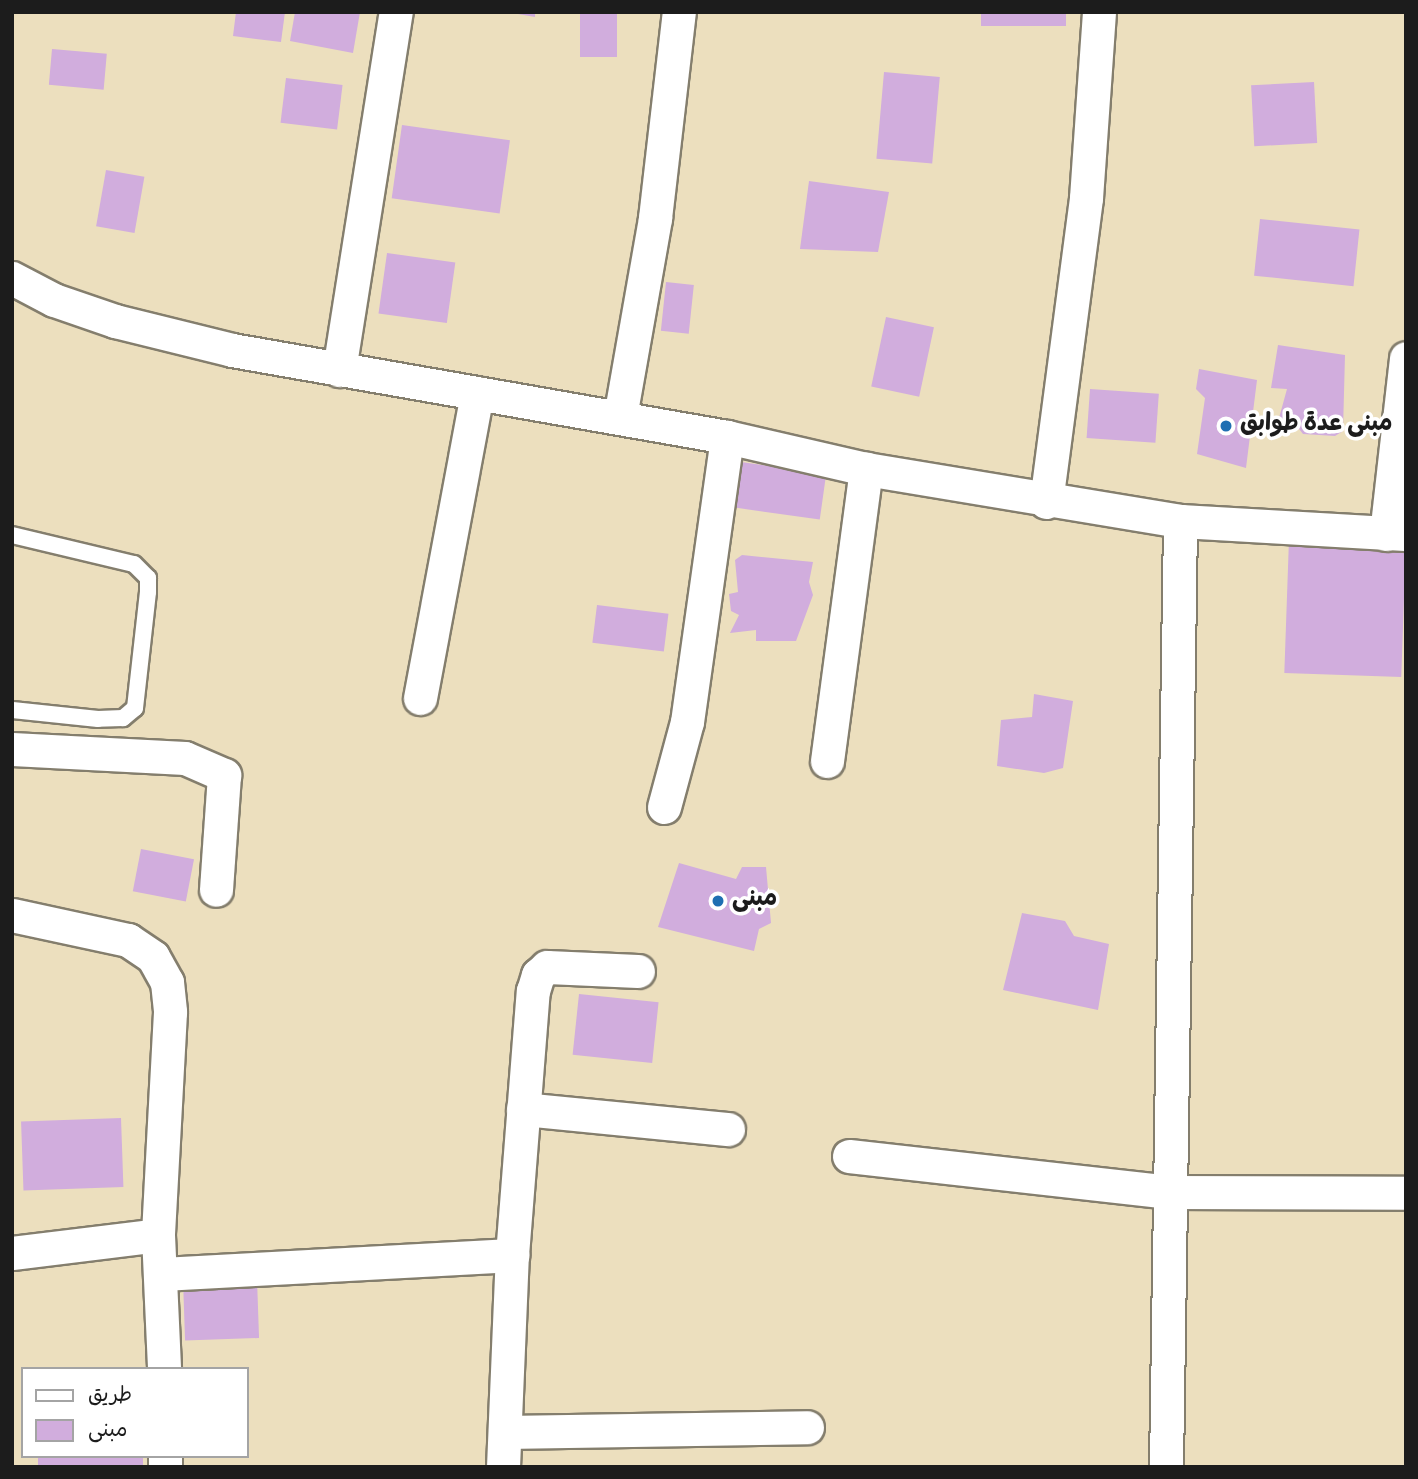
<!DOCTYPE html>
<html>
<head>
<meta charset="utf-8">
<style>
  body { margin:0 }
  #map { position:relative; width:1418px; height:1479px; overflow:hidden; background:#ecdfbe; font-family:Dekko,"Playpen Sans Arabic",sans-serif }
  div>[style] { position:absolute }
  .building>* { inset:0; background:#d1addd; transform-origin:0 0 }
  .roads { filter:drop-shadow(2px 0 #847e6d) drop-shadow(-2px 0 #847e6d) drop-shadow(0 2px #847e6d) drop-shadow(0 -2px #847e6d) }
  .service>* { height:16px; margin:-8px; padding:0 8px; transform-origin:8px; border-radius:8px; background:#fff }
  .minor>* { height:33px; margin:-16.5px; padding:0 16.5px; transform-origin:16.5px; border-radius:16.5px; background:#fff }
  .dots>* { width:19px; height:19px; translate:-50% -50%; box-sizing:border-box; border:4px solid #fff; border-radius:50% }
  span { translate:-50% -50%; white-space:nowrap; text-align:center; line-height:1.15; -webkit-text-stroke:7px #fff; paint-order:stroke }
  .poi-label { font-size:24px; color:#1c1c1c; font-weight:700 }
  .left { translate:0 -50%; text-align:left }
  .frame { position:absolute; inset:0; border:14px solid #1c1c1c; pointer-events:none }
  .legend { position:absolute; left:21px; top:1367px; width:228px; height:91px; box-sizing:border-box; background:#fff; border:2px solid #a4a4a4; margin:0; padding:9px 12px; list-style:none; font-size:21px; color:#1c1c1c }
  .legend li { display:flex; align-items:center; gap:14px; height:35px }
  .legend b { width:35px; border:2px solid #a4a4a4 }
</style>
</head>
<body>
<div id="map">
  <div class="building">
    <i style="clip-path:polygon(236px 12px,285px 12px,281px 42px,233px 36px)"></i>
    <i style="clip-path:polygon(295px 12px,360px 12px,353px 53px,290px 41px)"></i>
    <i style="clip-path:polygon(507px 12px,535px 12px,535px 17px)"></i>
    <i style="left:580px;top:12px;width:37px;height:45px"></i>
    <i style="left:981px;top:12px;width:85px;height:14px"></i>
    <i style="left:52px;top:49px;width:55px;height:36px;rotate:5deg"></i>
    <i style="left:884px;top:72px;width:56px;height:87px;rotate:5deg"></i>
    <i style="left:286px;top:78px;width:57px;height:45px;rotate:7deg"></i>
    <i style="left:1314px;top:82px;width:61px;height:63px;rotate:87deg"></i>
    <i style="left:402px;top:125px;width:109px;height:74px;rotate:8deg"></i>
    <i style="left:106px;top:170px;width:39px;height:57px;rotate:10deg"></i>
    <i style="clip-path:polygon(809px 181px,889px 192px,878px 252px,800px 249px)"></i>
    <i style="left:1260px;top:219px;width:100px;height:57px;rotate:6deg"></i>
    <i style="left:387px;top:253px;width:69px;height:61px;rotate:8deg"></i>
    <i style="left:666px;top:282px;width:28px;height:49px;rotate:6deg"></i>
    <i style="left:886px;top:317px;width:49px;height:71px;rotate:12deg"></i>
    <i style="clip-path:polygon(1278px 345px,1345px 355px,1343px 431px,1335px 436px,1303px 434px,1296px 425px,1279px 418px,1287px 389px,1271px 388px)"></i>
    <i style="clip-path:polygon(1199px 369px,1257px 380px,1246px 468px,1197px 454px,1205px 398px,1196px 389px)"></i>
    <i style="left:1090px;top:389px;width:69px;height:49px;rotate:4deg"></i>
    <i style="left:741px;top:462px;width:86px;height:46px;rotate:8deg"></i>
    <i style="left:1289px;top:539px;width:117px;height:134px;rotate:2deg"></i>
    <i style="clip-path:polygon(742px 555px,813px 562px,809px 582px,813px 595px,796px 641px,756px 641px,756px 630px,730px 633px,739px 615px,731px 611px,729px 594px,738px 592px,735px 560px)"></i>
    <i style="left:597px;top:605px;width:72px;height:38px;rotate:7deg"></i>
    <i style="clip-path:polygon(1034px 694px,1073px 701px,1063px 768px,1044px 773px,997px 766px,1001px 720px,1032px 717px)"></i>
    <i style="left:141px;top:849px;width:54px;height:43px;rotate:11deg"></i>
    <i style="clip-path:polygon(679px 863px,736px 879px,742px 867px,766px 867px,771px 923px,759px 929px,754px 951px,658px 927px)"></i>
    <i style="clip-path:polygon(1022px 913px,1065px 921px,1074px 936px,1109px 944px,1098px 1010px,1003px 990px)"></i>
    <i style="left:579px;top:994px;width:80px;height:61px;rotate:6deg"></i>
    <i style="left:121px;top:1118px;width:69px;height:100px;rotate:88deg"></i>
    <i style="left:257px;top:1279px;width:59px;height:74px;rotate:88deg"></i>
    <i style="left:38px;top:1456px;width:105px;height:11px"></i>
  </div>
  <div class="roads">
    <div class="service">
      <i style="left:12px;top:535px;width:125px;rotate:13.4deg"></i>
      <i style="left:134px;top:564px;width:20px;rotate:45deg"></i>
      <i style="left:148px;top:578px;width:14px;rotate:90deg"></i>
      <i style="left:148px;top:592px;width:117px;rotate:96.4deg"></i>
      <i style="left:135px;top:708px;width:16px;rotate:140deg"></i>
      <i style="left:123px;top:718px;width:25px;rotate:178deg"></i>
      <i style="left:98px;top:719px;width:86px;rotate:-174deg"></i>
    </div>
    <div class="minor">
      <i style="left:12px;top:278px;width:47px;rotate:27.6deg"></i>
      <i style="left:54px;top:300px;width:65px;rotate:19deg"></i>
      <i style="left:115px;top:321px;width:121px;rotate:13.9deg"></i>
      <i style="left:232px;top:350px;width:503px;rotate:9.97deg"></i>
      <i style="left:727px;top:437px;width:143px;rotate:13deg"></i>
      <i style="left:866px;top:469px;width:318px;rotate:9.4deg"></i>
      <i style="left:1180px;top:521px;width:226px;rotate:3.3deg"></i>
      <i style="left:339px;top:370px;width:363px;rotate:-81deg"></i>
      <i style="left:620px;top:417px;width:202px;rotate:-80deg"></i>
      <i style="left:655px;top:218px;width:207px;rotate:-83.4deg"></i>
      <i style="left:1046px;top:502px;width:307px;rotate:-82.5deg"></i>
      <i style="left:1086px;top:198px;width:186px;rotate:-86deg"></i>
      <i style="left:1386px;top:534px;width:177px;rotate:-83.5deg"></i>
      <i style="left:420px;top:698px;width:310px;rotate:-79.4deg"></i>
      <i style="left:12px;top:749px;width:173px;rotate:3deg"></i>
      <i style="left:185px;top:758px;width:43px;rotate:23.6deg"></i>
      <i style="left:224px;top:775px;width:115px;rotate:94deg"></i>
      <i style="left:827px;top:761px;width:295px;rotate:-82.4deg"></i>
      <i style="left:664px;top:807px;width:88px;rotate:-74.9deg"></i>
      <i style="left:687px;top:722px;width:288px;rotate:-82deg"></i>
      <i style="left:12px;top:915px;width:119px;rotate:12.2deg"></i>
      <i style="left:128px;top:940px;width:30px;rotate:34deg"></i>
      <i style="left:153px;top:957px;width:29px;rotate:61deg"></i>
      <i style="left:167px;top:982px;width:30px;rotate:84deg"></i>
      <i style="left:170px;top:1012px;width:223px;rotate:93.1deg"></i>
      <i style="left:158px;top:1235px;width:134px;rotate:87.4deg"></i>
      <i style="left:523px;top:1109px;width:206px;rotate:5.6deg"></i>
      <i style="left:849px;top:1156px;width:323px;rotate:6.4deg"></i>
      <i style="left:1170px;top:1192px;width:236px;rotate:0.2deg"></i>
      <i style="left:12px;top:1253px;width:147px;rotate:-7deg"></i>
      <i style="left:162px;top:1274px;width:351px;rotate:-3.1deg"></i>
      <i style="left:505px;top:1432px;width:302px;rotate:-0.9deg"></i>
      <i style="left:165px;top:1456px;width:11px;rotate:90deg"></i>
      <i style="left:503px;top:1467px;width:212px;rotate:-87.6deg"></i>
      <i style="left:512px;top:1255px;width:265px;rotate:-85.5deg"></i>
      <i style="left:533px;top:991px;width:17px;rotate:-73deg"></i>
      <i style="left:538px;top:975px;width:12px;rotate:-42deg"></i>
      <i style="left:547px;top:967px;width:91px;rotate:2.5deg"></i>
      <i style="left:1166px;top:1467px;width:946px;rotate:-89.15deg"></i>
    </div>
  </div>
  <div class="dots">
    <i style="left:1226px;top:426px;background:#1f6fb2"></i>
    <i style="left:718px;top:901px;background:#1f6fb2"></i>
  </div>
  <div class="poi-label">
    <span class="left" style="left:1240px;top:426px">مبنى عدة طوابق</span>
    <span class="left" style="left:732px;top:901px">مبنى</span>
  </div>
  <div class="frame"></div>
  <ul class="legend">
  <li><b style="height:9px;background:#fff"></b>طريق</li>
  <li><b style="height:19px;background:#d1addd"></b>مبنى</li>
  </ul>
</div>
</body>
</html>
